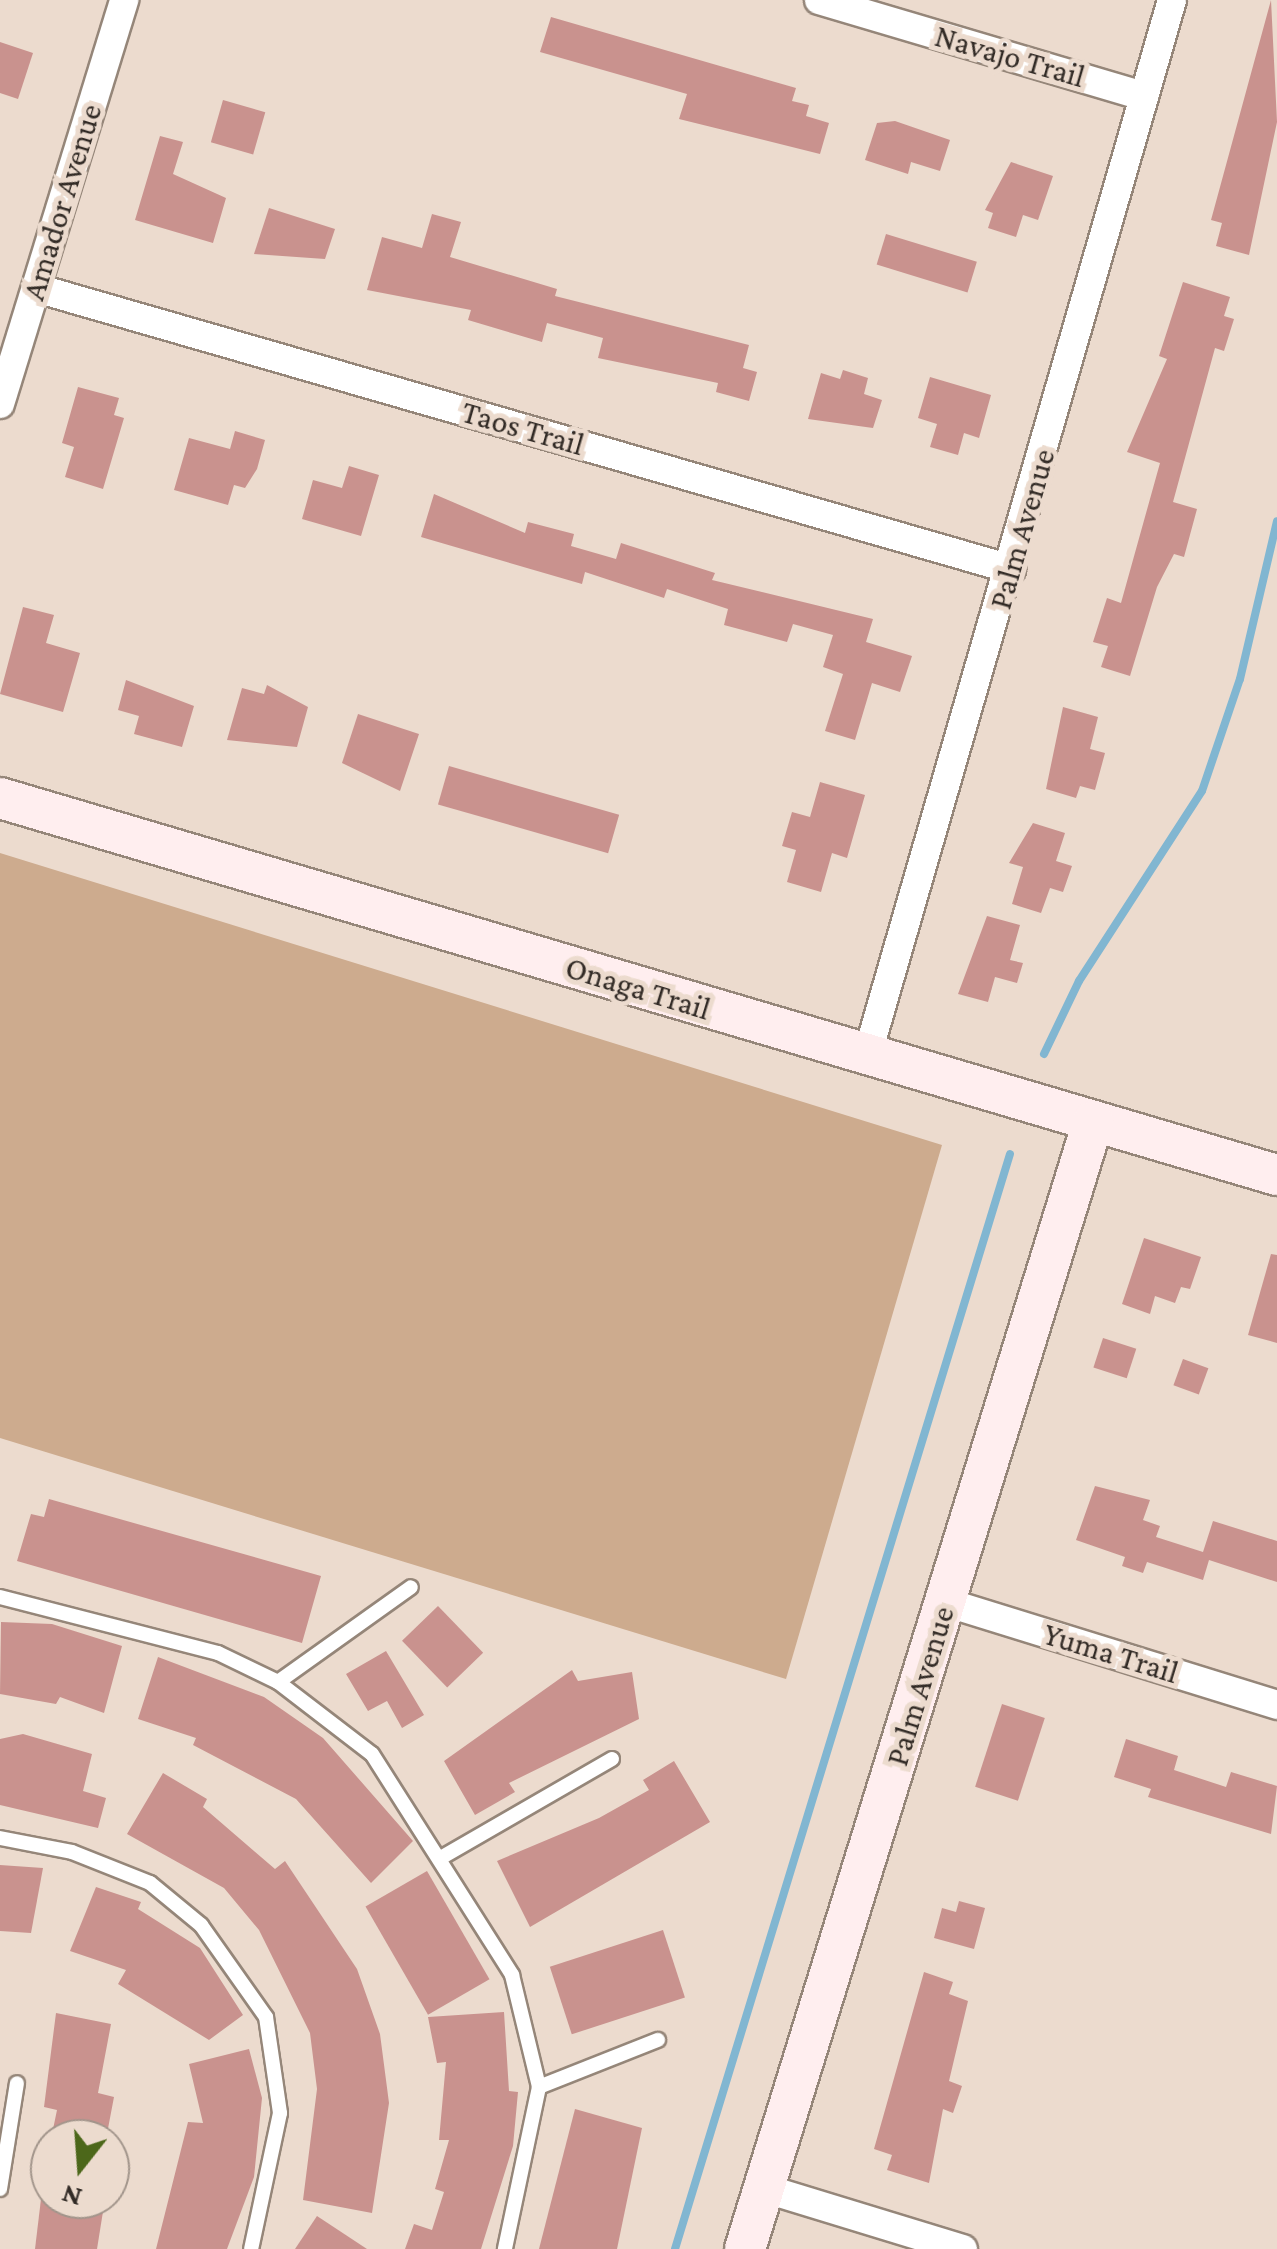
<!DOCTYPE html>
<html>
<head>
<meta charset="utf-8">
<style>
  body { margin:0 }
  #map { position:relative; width:1277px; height:2249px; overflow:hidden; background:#ecdbce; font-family:"Crimson Pro",serif }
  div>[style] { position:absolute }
  .green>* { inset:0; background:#cdab8e }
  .stream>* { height:8px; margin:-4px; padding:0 4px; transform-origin:4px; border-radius:4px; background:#81b6d1 }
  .building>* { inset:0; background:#c9928e; transform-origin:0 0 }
  .roads { filter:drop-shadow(2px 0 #958679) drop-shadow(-2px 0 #958679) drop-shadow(0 2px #958679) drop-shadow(0 -2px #958679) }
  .lane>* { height:14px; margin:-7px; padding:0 7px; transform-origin:7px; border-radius:7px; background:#fff }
  .street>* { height:28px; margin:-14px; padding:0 14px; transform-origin:14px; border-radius:14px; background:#fff }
  .secondary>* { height:40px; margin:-20px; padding:0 20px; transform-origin:20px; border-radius:20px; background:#ffeeef }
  span { translate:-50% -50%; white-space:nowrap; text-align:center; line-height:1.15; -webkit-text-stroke:10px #ecdbce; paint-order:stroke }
  .street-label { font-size:32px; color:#322b26 }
  .north { position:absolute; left:30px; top:2119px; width:100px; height:100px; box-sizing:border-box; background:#ecdbce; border:2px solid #a2958b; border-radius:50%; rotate:197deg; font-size:28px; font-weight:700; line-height:40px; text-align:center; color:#322b26 }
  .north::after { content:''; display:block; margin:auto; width:35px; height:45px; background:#4c671a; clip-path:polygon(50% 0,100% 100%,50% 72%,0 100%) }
</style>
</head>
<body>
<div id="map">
  <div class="green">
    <i style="clip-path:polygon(0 853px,942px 1145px,786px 1679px,0 1438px)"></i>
  </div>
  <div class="stream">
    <i style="left:1044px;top:1054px;width:81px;rotate:-64.4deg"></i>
    <i style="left:1079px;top:981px;width:226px;rotate:-57.1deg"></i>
    <i style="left:1202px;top:791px;width:118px;rotate:-71.3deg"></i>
    <i style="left:1240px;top:679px;width:162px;rotate:-76.8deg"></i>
    <i style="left:675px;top:2249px;width:1145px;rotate:-72.99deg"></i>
  </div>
  <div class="building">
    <i style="clip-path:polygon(1271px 0,1277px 122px,1249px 255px,1216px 246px,1222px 223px,1211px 220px)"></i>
    <i style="clip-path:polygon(551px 17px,796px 88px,792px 101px,809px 105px,806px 116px,829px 123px,820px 154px,679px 119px,687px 94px,540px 52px)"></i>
    <i style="clip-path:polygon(0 42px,33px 53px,18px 99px,0 93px)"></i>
    <i style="left:223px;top:100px;width:44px;height:44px;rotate:16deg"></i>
    <i style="clip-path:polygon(895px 121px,950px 140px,940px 171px,911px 162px,908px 174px,865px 160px,877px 123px)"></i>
    <i style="clip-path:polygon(160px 136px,183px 142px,173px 174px,226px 198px,213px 243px,135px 220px)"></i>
    <i style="clip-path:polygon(1011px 162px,1053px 176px,1038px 220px,1023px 215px,1016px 237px,988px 228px,993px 213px,985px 210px)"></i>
    <i style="clip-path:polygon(269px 208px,335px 229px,325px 259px,254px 254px)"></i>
    <i style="clip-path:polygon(432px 214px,461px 222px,450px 257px,557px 289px,555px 296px,749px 345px,743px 368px,757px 372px,749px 401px,716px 392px,718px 383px,598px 358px,603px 338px,547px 323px,542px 342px,468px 320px,471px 310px,367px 290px,382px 237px,422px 248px)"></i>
    <i style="left:886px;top:234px;width:95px;height:32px;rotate:17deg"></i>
    <i style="clip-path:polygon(1183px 282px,1230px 297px,1224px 316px,1234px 319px,1224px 351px,1215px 348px,1173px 502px,1197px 509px,1184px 557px,1174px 554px,1157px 587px,1130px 676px,1101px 667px,1108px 646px,1093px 642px,1107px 598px,1121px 603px,1160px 463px,1127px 452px,1167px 359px,1159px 356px)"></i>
    <i style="clip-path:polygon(843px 370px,868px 378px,864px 394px,882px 400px,873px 428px,808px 419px,821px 373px,840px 379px)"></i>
    <i style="clip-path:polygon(930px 377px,991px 395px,979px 438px,964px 433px,958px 455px,930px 447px,937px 424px,918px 418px)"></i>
    <i style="clip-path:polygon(78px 387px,119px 398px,114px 415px,124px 418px,103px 489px,65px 477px,74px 447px,62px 443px)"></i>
    <i style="clip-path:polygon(235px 431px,265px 440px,257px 469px,245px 488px,234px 485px,228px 505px,174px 490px,189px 438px,230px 449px)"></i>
    <i style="clip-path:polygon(349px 466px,379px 475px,361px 536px,302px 519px,313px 480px,342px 488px)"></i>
    <i style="clip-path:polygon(434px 494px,525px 533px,528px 522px,574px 534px,571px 546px,616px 559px,621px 543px,715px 573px,712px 580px,873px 619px,866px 642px,912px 656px,900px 692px,872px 683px,855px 740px,825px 731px,843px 674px,823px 667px,833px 635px,793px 624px,787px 642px,724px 625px,728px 609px,667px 589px,664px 598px,585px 572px,582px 584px,421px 537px)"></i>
    <i style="clip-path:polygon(23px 607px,54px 615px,46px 643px,80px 653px,63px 712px,0 694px)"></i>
    <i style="clip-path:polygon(126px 680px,194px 706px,182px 747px,134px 734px,139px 716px,118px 710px)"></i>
    <i style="clip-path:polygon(267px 685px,308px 707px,297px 747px,227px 740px,242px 688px,264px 694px)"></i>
    <i style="clip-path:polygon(1063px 707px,1098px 717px,1090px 749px,1105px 753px,1095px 790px,1080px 786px,1076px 798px,1046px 789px)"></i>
    <i style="clip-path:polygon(358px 714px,419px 734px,400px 791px,342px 763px)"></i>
    <i style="left:449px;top:766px;width:177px;height:40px;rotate:16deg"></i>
    <i style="clip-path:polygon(820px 782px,865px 795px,847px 858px,832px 853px,821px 892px,787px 882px,796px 850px,782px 846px,792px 812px,810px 817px)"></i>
    <i style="clip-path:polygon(1033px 823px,1065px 833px,1056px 861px,1072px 866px,1063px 892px,1050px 888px,1041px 913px,1012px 904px,1023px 867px,1009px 863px)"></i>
    <i style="clip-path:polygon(987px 916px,1020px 925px,1010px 960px,1023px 963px,1017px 983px,995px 977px,988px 1002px,958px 994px)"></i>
    <i style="clip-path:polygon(1144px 1238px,1201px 1257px,1190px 1289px,1181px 1287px,1175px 1303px,1155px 1296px,1150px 1314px,1122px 1304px)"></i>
    <i style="clip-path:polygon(1271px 1254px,1277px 1255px,1277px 1343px,1248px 1335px)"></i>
    <i style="left:1103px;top:1338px;width:35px;height:31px;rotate:18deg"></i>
    <i style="left:1183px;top:1359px;width:27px;height:28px;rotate:20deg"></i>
    <i style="clip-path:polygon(1095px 1486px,1150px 1500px,1143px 1520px,1160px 1526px,1156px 1537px,1203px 1552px,1213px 1521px,1277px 1541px,1277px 1582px,1209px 1560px,1203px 1580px,1147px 1562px,1143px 1573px,1122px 1566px,1125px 1557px,1076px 1540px)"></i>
    <i style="clip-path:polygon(49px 1499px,321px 1576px,302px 1643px,17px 1561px,31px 1514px,44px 1517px)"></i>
    <i style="left:438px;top:1606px;width:65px;height:50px;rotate:46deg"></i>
    <i style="clip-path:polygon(1px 1622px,52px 1624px,122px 1646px,104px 1713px,60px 1697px,56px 1704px,0 1694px)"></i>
    <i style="clip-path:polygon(386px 1651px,424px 1715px,402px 1728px,387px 1701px,368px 1711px,346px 1674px)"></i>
    <i style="clip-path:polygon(158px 1657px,264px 1697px,323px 1738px,413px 1841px,371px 1883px,296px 1799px,193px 1745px,196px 1738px,138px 1719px)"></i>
    <i style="clip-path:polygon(572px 1670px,578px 1681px,632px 1672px,639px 1719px,509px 1783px,515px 1792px,475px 1815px,444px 1761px)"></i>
    <i style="left:1002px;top:1704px;width:45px;height:87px;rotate:18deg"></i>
    <i style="clip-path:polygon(23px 1734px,92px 1754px,83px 1791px,106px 1798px,98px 1828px,0 1805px,0 1739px)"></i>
    <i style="clip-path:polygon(1126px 1739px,1178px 1756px,1174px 1770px,1226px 1787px,1231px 1772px,1277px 1786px,1271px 1834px,1148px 1797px,1151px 1789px,1114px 1777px)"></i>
    <i style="clip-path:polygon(674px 1761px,710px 1822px,530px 1927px,497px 1861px,599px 1818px,649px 1790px,643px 1780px)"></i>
    <i style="clip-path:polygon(163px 1773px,207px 1799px,203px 1807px,275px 1869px,285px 1861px,357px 1969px,380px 2034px,389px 2103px,372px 2213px,303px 2200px,317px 2089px,310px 2033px,259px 1930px,224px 1888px,127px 1834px)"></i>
    <i style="clip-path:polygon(0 1865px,43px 1868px,31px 1933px,0 1931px)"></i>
    <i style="left:427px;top:1871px;width:125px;height:71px;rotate:60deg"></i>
    <i style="clip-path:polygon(96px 1887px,141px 1902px,138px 1909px,200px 1948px,243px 2015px,209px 2040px,118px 1984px,126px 1970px,70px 1951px)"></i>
    <i style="clip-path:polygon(959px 1901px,985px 1908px,974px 1949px,934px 1938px,942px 1908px,956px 1912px)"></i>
    <i style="left:663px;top:1930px;width:71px;height:119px;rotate:72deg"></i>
    <i style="clip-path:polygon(924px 1972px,953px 1982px,949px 1994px,968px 2001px,949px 2081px,962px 2086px,953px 2113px,943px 2109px,929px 2183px,887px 2170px,892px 2155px,874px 2149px)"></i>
    <i style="clip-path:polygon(504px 2012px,509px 2091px,518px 2092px,513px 2146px,481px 2249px,405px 2249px,414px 2224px,432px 2230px,444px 2192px,435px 2189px,449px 2140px,439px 2140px,446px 2062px,437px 2063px,428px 2017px)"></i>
    <i style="clip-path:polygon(56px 2013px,111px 2024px,98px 2093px,114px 2097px,106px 2139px,51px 2139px,57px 2110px,44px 2107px)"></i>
    <i style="clip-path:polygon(249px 2049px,262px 2098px,254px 2177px,227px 2249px,156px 2249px,188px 2122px,203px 2123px,189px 2064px)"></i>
    <i style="clip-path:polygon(575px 2109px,642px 2128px,617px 2249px,539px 2249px)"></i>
    <i style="clip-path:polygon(41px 2199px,105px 2199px,97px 2249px,35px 2249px)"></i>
    <i style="clip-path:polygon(317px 2216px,367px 2249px,295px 2249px)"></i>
  </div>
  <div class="roads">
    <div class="lane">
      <i style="left:0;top:1597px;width:225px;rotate:14.4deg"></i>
      <i style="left:218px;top:1653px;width:67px;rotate:25.8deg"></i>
      <i style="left:278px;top:1682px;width:118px;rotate:37.5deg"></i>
      <i style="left:372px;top:1754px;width:262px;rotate:57.6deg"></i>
      <i style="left:512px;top:1975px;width:115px;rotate:76.4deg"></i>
      <i style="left:539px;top:2087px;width:166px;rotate:101.9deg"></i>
      <i style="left:278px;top:1682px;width:163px;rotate:-35.5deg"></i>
      <i style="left:0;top:1838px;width:73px;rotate:11deg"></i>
      <i style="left:72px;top:1852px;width:84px;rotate:21.7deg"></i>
      <i style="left:150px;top:1883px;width:66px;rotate:39.5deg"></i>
      <i style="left:201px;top:1925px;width:113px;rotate:54.8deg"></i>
      <i style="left:266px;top:2017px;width:97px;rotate:81.7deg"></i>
      <i style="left:280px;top:2113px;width:139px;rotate:102deg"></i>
      <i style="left:444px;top:1856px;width:194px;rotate:-30deg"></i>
      <i style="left:539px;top:2087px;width:128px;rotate:-21.6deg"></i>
      <i style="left:0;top:2189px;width:107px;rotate:-80.9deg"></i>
    </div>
    <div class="street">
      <i style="left:819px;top:0;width:339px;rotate:16.5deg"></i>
      <i style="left:36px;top:288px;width:1015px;rotate:16.08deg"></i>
      <i style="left:0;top:404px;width:423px;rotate:-72.9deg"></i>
      <i style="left:867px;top:1056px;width:1099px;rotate:-73.89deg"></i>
      <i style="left:945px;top:1602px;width:348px;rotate:17.2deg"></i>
      <i style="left:763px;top:2188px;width:209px;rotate:17deg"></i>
    </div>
    <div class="secondary">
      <i style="left:0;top:798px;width:1331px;rotate:16.45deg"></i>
      <i style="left:745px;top:2249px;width:1180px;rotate:-72.84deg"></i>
    </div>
  </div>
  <div class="street-label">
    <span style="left:1010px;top:56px;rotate:16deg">Navajo Trail</span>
    <span style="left:62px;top:202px;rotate:-73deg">Amador Avenue</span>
    <span style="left:523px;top:428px;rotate:16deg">Taos Trail</span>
    <span style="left:1022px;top:529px;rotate:-74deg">Palm Avenue</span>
    <span style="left:638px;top:988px;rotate:17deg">Onaga Trail</span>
    <span style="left:1111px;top:1653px;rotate:17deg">Yuma Trail</span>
    <span style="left:920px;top:1686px;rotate:-73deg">Palm Avenue</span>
  </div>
  <div class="north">N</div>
</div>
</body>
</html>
